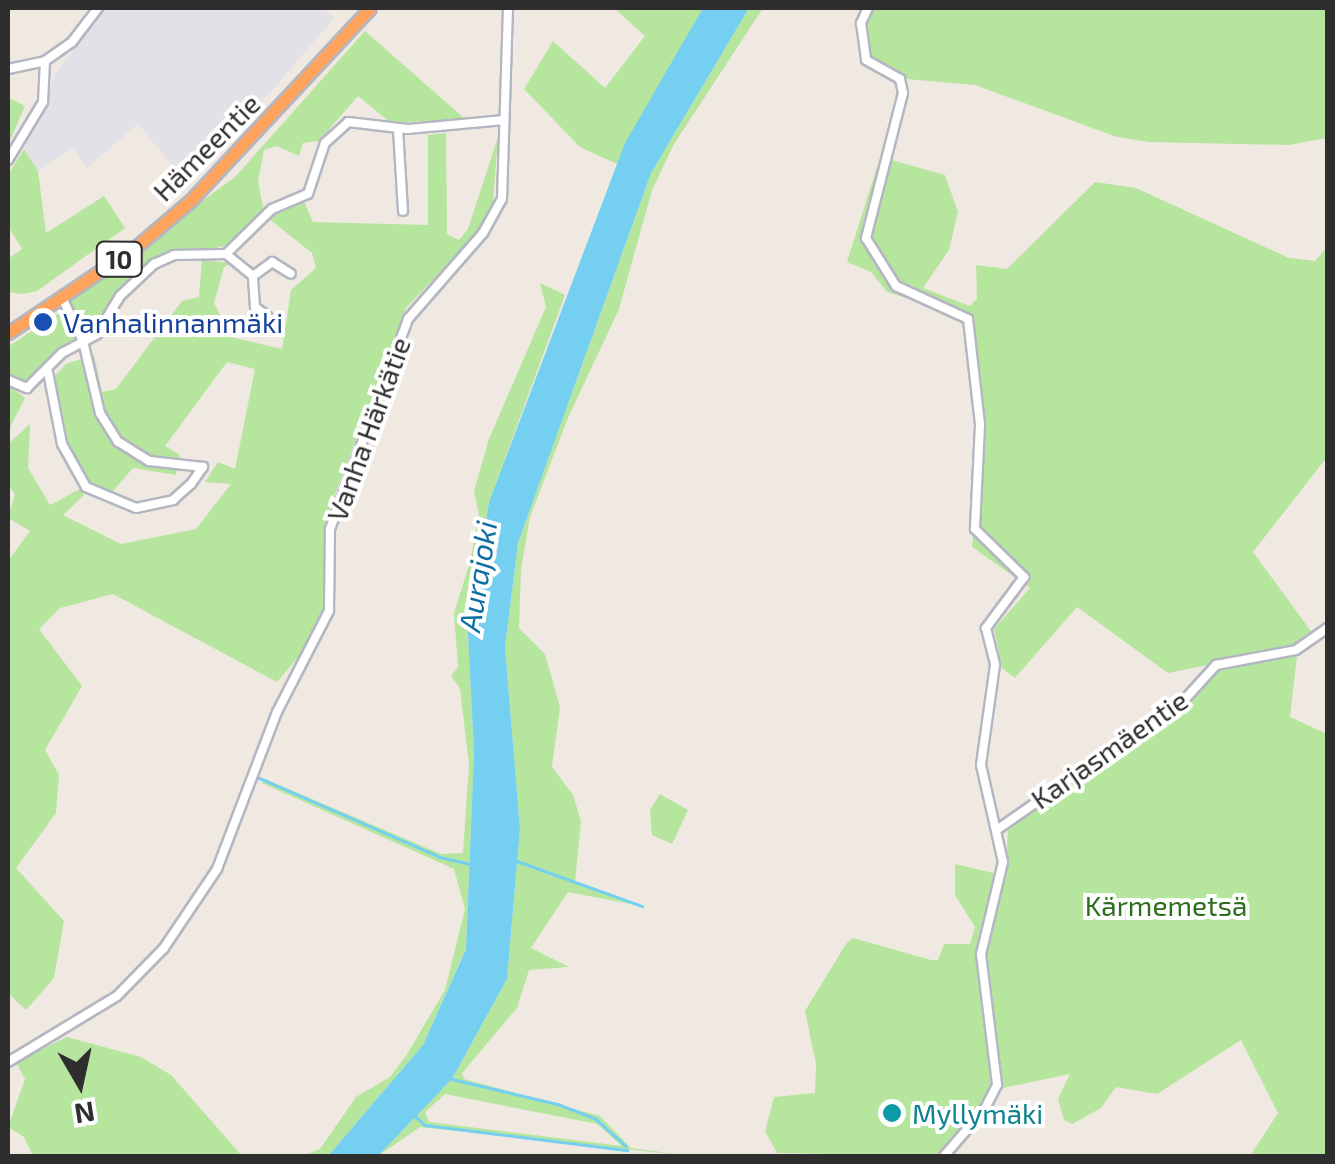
<!DOCTYPE html>
<html>
<head>
<meta charset="utf-8">
<style>
  body { margin:0 }
  #map { position:relative; width:1335px; height:1164px; overflow:hidden; background:#efe9e1; font-family:"Exo 2",sans-serif }
  div>[style] { position:absolute }
  .industrial>* { inset:0; background:#e3e1e8 }
  .green>* { inset:0; background:#b6e59e }
  .water>* { inset:0; background:#75cff0 }
  .stream>* { height:2.5px; margin:-1.25px; padding:0 1.25px; transform-origin:1.25px; border-radius:1.25px; background:#75cff0 }
  .roads { filter:drop-shadow(2px 0 #b4b7c1) drop-shadow(-2px 0 #b4b7c1) drop-shadow(0 2px #b4b7c1) drop-shadow(0 -2px #b4b7c1) }
  .minor>* { height:8px; margin:-4px; padding:0 4px; transform-origin:4px; border-radius:4px; background:#fff }
  .highway>* { height:11px; margin:-5.5px; padding:0 5.5px; transform-origin:5.5px; border-radius:5.5px; background:#ffa35c }
  .dots>* { width:28px; height:28px; translate:-50% -50%; box-sizing:border-box; border:5px solid #fff; border-radius:50% }
  span { translate:-50% -50%; white-space:nowrap; text-align:center; line-height:1.15; -webkit-text-stroke:8px #fff; paint-order:stroke }
  .shield-label span { padding:2px 8px; background:#fff; border:2px solid; border-radius:8px; -webkit-text-stroke-width:0 }
  .shield-label { font-size:25px; color:#2e2e2e; font-weight:700 }
  .street-label { font-size:28px; color:#2e2e2e }
  .transit-label { font-size:28px; color:#164399 }
  .left { translate:0 -50%; text-align:left }
  .park-label { font-size:28px; color:#2c6e1b }
  .culture-label { font-size:28px; color:#0d838f }
  .water-label { font-size:30px; color:#0d6fa3; font-style:italic }
  .frame { position:absolute; inset:0; border:10px solid #2e2e2e; pointer-events:none }
  .north { position:absolute; left:30px; top:1034px; width:100px; height:100px; -webkit-text-stroke:8px #fff; paint-order:stroke; rotate:171deg; font-size:28px; font-weight:700; line-height:40px; text-align:center; color:#2e2e2e }
  .north::after { content:''; display:block; margin:auto; width:35px; height:45px; background:#2e2e2e; clip-path:polygon(50% 0,100% 100%,50% 72%,0 100%) }
</style>
</head>
<body>
<div id="map">
  <div class="industrial">
    <i style="clip-path:polygon(107px 8px,323px 8px,334px 18px,226px 144px,184px 179px,138px 124px,87px 168px,73px 148px,38px 171px,24px 149px,57px 71px)"></i>
  </div>
  <div class="green">
    <i style="clip-path:polygon(614px 8px,703px 8px,617px 164px,580px 147px,524px 89px,553px 41px,605px 88px,645px 36px)"></i>
    <i style="clip-path:polygon(evenodd,749px 8px,763px 8px,674px 144px,652px 190px,619px 309px,568px 418px,530px 517px,521px 568px,519px 628px,545px 654px,560px 707px,552px 767px,573px 795px,581px 821px,575px 883px,646px 907px,568px 892px,531px 948px,569px 967px,529px 970px,517px 1008px,462px 1073px,464px 1079px,600px 1116px,631px 1148px,691px 1156px,420px 1127px,378px 1156px,452px 1079px,507px 979px,520px 829px,505px 647px,518px 543px,651px 173px,749px 8px,445px 1094px,597px 1124px,622px 1146px,429px 1122px,425px 1112px,445px 1094px)"></i>
    <i style="clip-path:polygon(865px 8px,1327px 8px,1327px 138px,1289px 145px,1150px 142px,1117px 137px,975px 85px,906px 79px,868px 57px)"></i>
    <i style="clip-path:polygon(365px 31px,465px 119px,391px 123px,358px 96px,319px 141px,303px 143px,299px 156px,277px 146px,264px 150px,258px 181px,264px 212px,234px 244px,152px 261px,86px 334px,69px 300px,236px 176px)"></i>
    <i style="clip-path:polygon(9px 98px,25px 106px,8px 145px,8px 100px)"></i>
    <i style="clip-path:polygon(446px 133px,447px 234px,459px 240px,468px 229px,498px 137px,493px 202px,477px 233px,406px 308px,326px 518px,323px 610px,304px 650px,277px 682px,113px 594px,60px 608px,39px 629px,82px 686px,45px 750px,59px 775px,56px 813px,16px 868px,64px 921px,54px 978px,26px 1010px,8px 993px,8px 561px,30px 531px,8px 518px,15px 494px,8px 485px,8px 444px,30px 424px,28px 468px,50px 505px,80px 489px,84px 495px,63px 515px,121px 544px,196px 529px,231px 484px,205px 482px,218px 462px,235px 469px,255px 369px,227px 362px,165px 446px,180px 455px,176px 475px,133px 468px,113px 491px,91px 484px,64px 434px,55px 376px,66px 364px,94px 355px,102px 392px,116px 389px,182px 301px,199px 297px,202px 260px,232px 263px,224px 267px,214px 303px,231px 337px,282px 349px,291px 290px,316px 268px,312px 253px,268px 218px,304px 202px,313px 222px,428px 225px,428px 135px)"></i>
    <i style="clip-path:polygon(24px 149px,38px 171px,46px 233px,104px 196px,125px 228px,37px 291px,22px 294px,8px 292px,8px 259px,22px 249px,8px 226px,8px 175px)"></i>
    <i style="clip-path:polygon(888px 159px,945px 175px,958px 212px,949px 250px,923px 288px,970px 306px,977px 298px,976px 265px,1007px 269px,1095px 182px,1136px 188px,1289px 258px,1315px 261px,1327px 247px,1327px 457px,1253px 552px,1313px 634px,1287px 649px,1168px 673px,1077px 607px,1015px 678px,1002px 668px,994px 629px,1030px 588px,972px 547px,984px 425px,970px 318px,887px 292px,871px 272px,847px 262px,877px 167px)"></i>
    <i style="clip-path:polygon(540px 283px,565px 295px,489px 502px,468px 634px,474px 753px,466px 948px,423px 1045px,328px 1156px,302px 1156px,320px 1149px,356px 1097px,390px 1077px,406px 1056px,445px 990px,465px 909px,454px 869px,262px 783px,265px 779px,441px 854px,463px 853px,469px 765px,460px 688px,451px 676px,458px 667px,454px 613px,470px 562px,479px 515px,474px 491px,489px 439px,546px 307px)"></i>
    <i style="clip-path:polygon(57px 314px,69px 315px,79px 339px,27px 384px,8px 376px,8px 347px)"></i>
    <i style="clip-path:polygon(8px 384px,25px 398px,8px 431px)"></i>
    <i style="clip-path:polygon(1297px 655px,1290px 717px,1327px 734px,1327px 1156px,1250px 1156px,1278px 1113px,1241px 1040px,1157px 1094px,1116px 1087px,1101px 1108px,1072px 1124px,1064px 1120px,1058px 1099px,1070px 1074px,993px 1090px,940px 1156px,777px 1153px,765px 1131px,774px 1097px,815px 1093px,816px 1064px,805px 1011px,846px 944px,853px 938px,931px 960px,938px 960px,944px 944px,970px 944px,975px 927px,955px 895px,955px 864px,1006px 876px,1008px 827px,1194px 697px,1222px 668px)"></i>
    <i style="clip-path:polygon(660px 794px,688px 810px,672px 844px,652px 835px,650px 810px)"></i>
    <i style="clip-path:polygon(67px 1037px,141px 1057px,171px 1075px,242px 1156px,33px 1156px,24px 1137px,8px 1127px,25px 1079px,16px 1062px)"></i>
  </div>
  <div class="water">
    <i style="clip-path:polygon(703px 8px,749px 8px,651px 173px,518px 543px,505px 647px,520px 829px,507px 979px,452px 1079px,378px 1156px,328px 1156px,423px 1045px,466px 949px,474px 753px,468px 634px,489px 502px,625px 143px)"></i>
  </div>
  <div class="stream">
    <i style="left:257px;top:777px;width:200px;rotate:23.6deg"></i>
    <i style="left:440px;top:857px;width:32px;rotate:13deg"></i>
    <i style="left:517px;top:861px;width:133px;rotate:19.8deg"></i>
    <i style="left:452px;top:1079px;width:109px;rotate:13.3deg"></i>
    <i style="left:558px;top:1104px;width:41px;rotate:21.5deg"></i>
    <i style="left:596px;top:1119px;width:40px;rotate:42deg"></i>
    <i style="left:414px;top:1115px;width:15px;rotate:42deg"></i>
    <i style="left:425px;top:1125px;width:204px;rotate:7.1deg"></i>
  </div>
  <div class="roads">
    <div class="minor">
      <i style="left:868px;top:8px;width:17px;rotate:115deg"></i>
      <i style="left:861px;top:23px;width:37px;rotate:82deg"></i>
      <i style="left:866px;top:60px;width:39px;rotate:29deg"></i>
      <i style="left:900px;top:79px;width:14px;rotate:78deg"></i>
      <i style="left:903px;top:93px;width:150px;rotate:104.3deg"></i>
      <i style="left:866px;top:238px;width:57px;rotate:58deg"></i>
      <i style="left:896px;top:286px;width:79px;rotate:24.6deg"></i>
      <i style="left:968px;top:319px;width:107px;rotate:83.5deg"></i>
      <i style="left:980px;top:425px;width:104px;rotate:92.8deg"></i>
      <i style="left:975px;top:529px;width:69px;rotate:44.4deg"></i>
      <i style="left:1024px;top:577px;width:64px;rotate:126.7deg"></i>
      <i style="left:986px;top:628px;width:38px;rotate:76deg"></i>
      <i style="left:995px;top:665px;width:101px;rotate:98deg"></i>
      <i style="left:981px;top:765px;width:99px;rotate:77.2deg"></i>
      <i style="left:1003px;top:862px;width:95px;rotate:103.4deg"></i>
      <i style="left:981px;top:954px;width:132px;rotate:83deg"></i>
      <i style="left:997px;top:1085px;width:28px;rotate:117deg"></i>
      <i style="left:984px;top:1110px;width:61px;rotate:131deg"></i>
      <i style="left:8px;top:69px;width:38px;rotate:-12deg"></i>
      <i style="left:398px;top:129px;width:82px;rotate:86.5deg"></i>
      <i style="left:8px;top:160px;width:68px;rotate:-58.9deg"></i>
      <i style="left:43px;top:102px;width:41px;rotate:-87.2deg"></i>
      <i style="left:45px;top:61px;width:33px;rotate:-35deg"></i>
      <i style="left:72px;top:42px;width:43px;rotate:-52.6deg"></i>
      <i style="left:226px;top:254px;width:35px;rotate:39deg"></i>
      <i style="left:267px;top:316px;width:15px;rotate:-143deg"></i>
      <i style="left:255px;top:307px;width:31px;rotate:-94deg"></i>
      <i style="left:253px;top:276px;width:24px;rotate:-36deg"></i>
      <i style="left:272px;top:262px;width:22px;rotate:32deg"></i>
      <i style="left:48px;top:372px;width:73px;rotate:79deg"></i>
      <i style="left:62px;top:444px;width:49px;rotate:60.8deg"></i>
      <i style="left:86px;top:487px;width:54px;rotate:22.8deg"></i>
      <i style="left:136px;top:508px;width:38px;rotate:-12deg"></i>
      <i style="left:173px;top:500px;width:24px;rotate:-42deg"></i>
      <i style="left:191px;top:484px;width:21px;rotate:-55deg"></i>
      <i style="left:203px;top:467px;width:54px;rotate:-173.7deg"></i>
      <i style="left:149px;top:461px;width:36px;rotate:-148deg"></i>
      <i style="left:118px;top:442px;width:34px;rotate:-122deg"></i>
      <i style="left:100px;top:413px;width:74px;rotate:-103.3deg"></i>
      <i style="left:83px;top:341px;width:48px;rotate:-116deg"></i>
      <i style="left:8px;top:380px;width:21px;rotate:23deg"></i>
      <i style="left:27px;top:388px;width:49px;rotate:-45deg"></i>
      <i style="left:62px;top:353px;width:40px;rotate:-28deg"></i>
      <i style="left:97px;top:334px;width:44px;rotate:-58.8deg"></i>
      <i style="left:120px;top:296px;width:47px;rotate:-43.3deg"></i>
      <i style="left:154px;top:264px;width:22px;rotate:-24deg"></i>
      <i style="left:174px;top:255px;width:52px;rotate:-1.1deg"></i>
      <i style="left:226px;top:254px;width:64px;rotate:-44.4deg"></i>
      <i style="left:272px;top:209px;width:39px;rotate:-23deg"></i>
      <i style="left:308px;top:194px;width:54px;rotate:-71.6deg"></i>
      <i style="left:325px;top:143px;width:31px;rotate:-42deg"></i>
      <i style="left:348px;top:122px;width:60px;rotate:6.7deg"></i>
      <i style="left:408px;top:129px;width:95px;rotate:-5.4deg"></i>
      <i style="left:998px;top:829px;width:229px;rotate:-34.9deg"></i>
      <i style="left:1186px;top:698px;width:45px;rotate:-47.7deg"></i>
      <i style="left:1216px;top:665px;width:81px;rotate:-10.6deg"></i>
      <i style="left:1296px;top:650px;width:39px;rotate:-35deg"></i>
      <i style="left:8px;top:1062px;width:127px;rotate:-31.2deg"></i>
      <i style="left:117px;top:996px;width:67px;rotate:-45.6deg"></i>
      <i style="left:164px;top:948px;width:95px;rotate:-56.1deg"></i>
      <i style="left:217px;top:869px;width:168px;rotate:-69.1deg"></i>
      <i style="left:277px;top:712px;width:114px;rotate:-62.8deg"></i>
      <i style="left:329px;top:611px;width:82px;rotate:-89.3deg"></i>
      <i style="left:330px;top:529px;width:224px;rotate:-69.6deg"></i>
      <i style="left:408px;top:319px;width:114px;rotate:-48.9deg"></i>
      <i style="left:483px;top:233px;width:39px;rotate:-61deg"></i>
      <i style="left:502px;top:199px;width:191px;rotate:-88.2deg"></i>
    </div>
    <div class="highway">
      <i style="left:8px;top:333px;width:154px;rotate:-33.9deg"></i>
      <i style="left:136px;top:247px;width:72px;rotate:-40.5deg"></i>
      <i style="left:191px;top:200px;width:262px;rotate:-47deg"></i>
    </div>
  </div>
  <div class="dots">
    <i style="left:43px;top:322px;background:#1a4fb4"></i>
    <i style="left:892px;top:1113px;background:#0f9aa8"></i>
  </div>
  <div class="shield-label">
    <span style="left:119px;top:259px">10</span>
  </div>
  <div class="street-label">
    <span style="left:206px;top:147px;rotate:-45deg">Hämeentie</span>
    <span style="left:368px;top:429px;rotate:-70deg">Vanha Härkätie</span>
    <span style="left:1109px;top:749px;rotate:-35deg">Karjasmäentie</span>
  </div>
  <div class="transit-label">
    <span class="left" style="left:63px;top:322px">Vanhalinnanmäki</span>
  </div>
  <div class="park-label">
    <span style="left:1166px;top:905px">Kärmemetsä</span>
  </div>
  <div class="culture-label">
    <span class="left" style="left:912px;top:1113px">Myllymäki</span>
  </div>
  <div class="water-label">
    <span style="left:477px;top:576px;rotate:-81deg">Aurajoki</span>
  </div>
  <div class="frame"></div>
  <div class="north">N</div>
</div>
</body>
</html>
